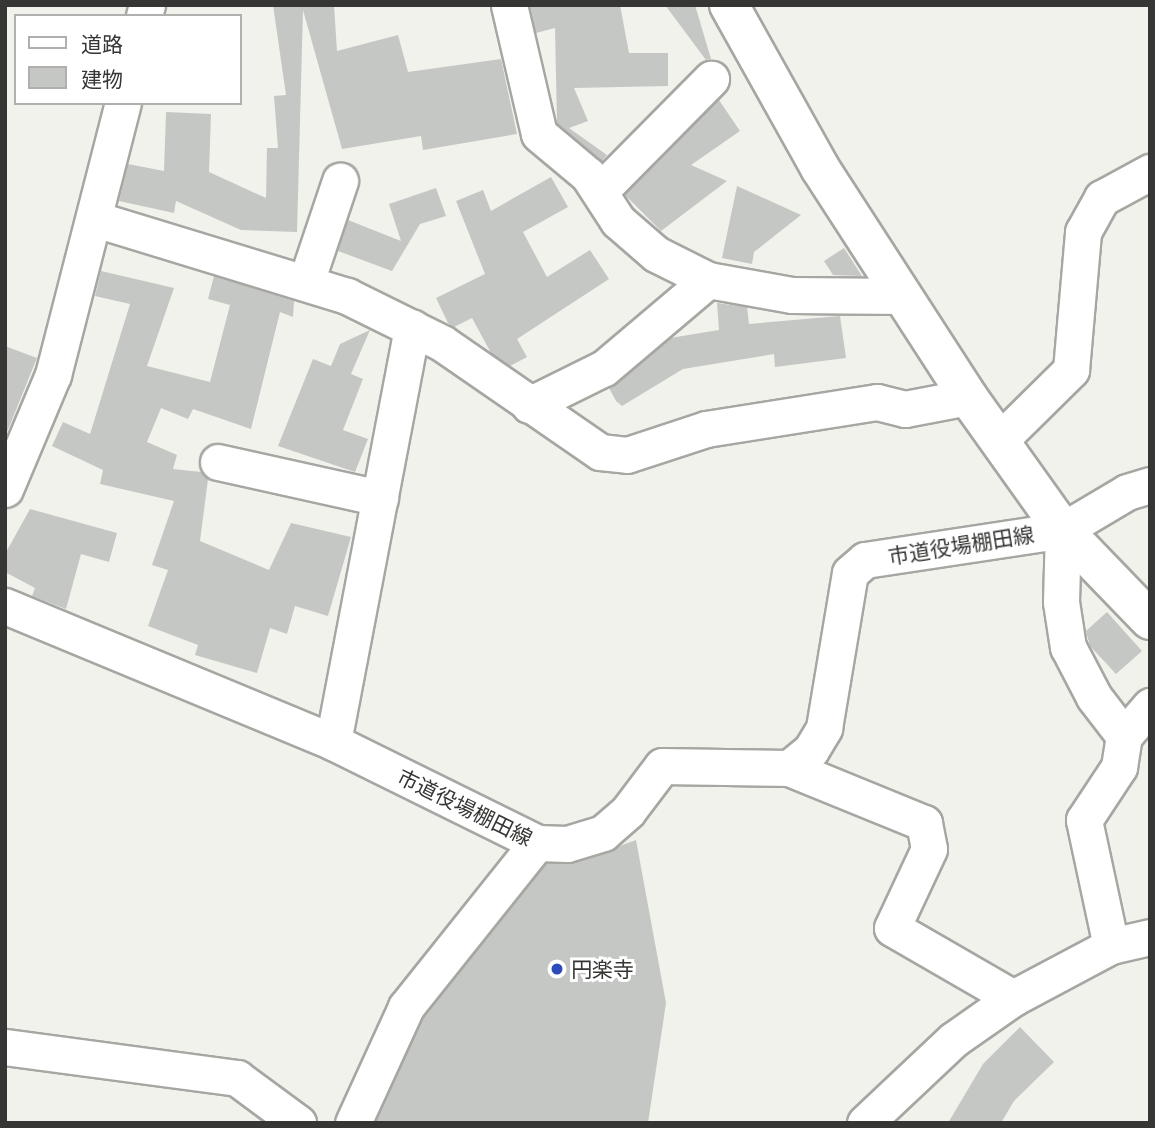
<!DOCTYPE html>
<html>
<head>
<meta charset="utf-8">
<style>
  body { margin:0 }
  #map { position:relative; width:1155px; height:1128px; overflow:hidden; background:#f2f2ed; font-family:Mulish,"Noto Sans JP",sans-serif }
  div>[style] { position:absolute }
  .building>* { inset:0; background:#c4c7c3 }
  .roads { filter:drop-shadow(2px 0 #a6a7a2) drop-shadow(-2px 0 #a6a7a2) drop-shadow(0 2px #a6a7a2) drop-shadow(0 -2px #a6a7a2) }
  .minor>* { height:35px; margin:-17.5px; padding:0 17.5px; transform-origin:17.5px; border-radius:17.5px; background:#fff }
  .tertiary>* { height:38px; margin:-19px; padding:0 19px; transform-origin:19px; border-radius:19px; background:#fff }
  .dots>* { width:19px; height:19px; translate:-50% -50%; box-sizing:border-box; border:4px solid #fff; border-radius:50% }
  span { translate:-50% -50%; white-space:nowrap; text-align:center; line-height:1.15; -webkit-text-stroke:6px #fff; paint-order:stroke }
  .street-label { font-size:21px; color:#363634 }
  .poi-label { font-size:21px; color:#363634 }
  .left { translate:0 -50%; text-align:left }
  .frame { position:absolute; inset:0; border:7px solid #363634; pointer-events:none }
  .legend { position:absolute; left:14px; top:14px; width:228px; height:91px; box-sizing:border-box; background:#fff; border:2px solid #afafae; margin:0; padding:9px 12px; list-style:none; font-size:21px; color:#363634 }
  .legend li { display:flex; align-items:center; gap:14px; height:35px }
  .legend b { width:35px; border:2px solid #afafae }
</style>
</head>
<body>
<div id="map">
  <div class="building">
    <i style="clip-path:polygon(273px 5px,334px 5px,337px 51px,398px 35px,408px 72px,501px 59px,517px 134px,423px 150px,421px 136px,342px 149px,303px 10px,297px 232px,241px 230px,176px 201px,174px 213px,119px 201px,128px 164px,164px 171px,166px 112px,211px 114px,209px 172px,266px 198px,267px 148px,278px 148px,274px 96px,286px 95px)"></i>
    <i style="clip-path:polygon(530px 5px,620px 5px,629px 53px,668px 53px,668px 86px,574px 88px,588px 121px,569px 128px,607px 155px,602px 161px,557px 123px,555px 28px,536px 33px)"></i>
    <i style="clip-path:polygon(665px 5px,695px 5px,711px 59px,706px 60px)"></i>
    <i style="clip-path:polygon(719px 100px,740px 131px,691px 165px,727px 181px,661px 231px,625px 195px)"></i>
    <i style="clip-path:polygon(551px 177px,568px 207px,523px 232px,547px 277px,590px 250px,609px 279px,517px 339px,527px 357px,510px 366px,491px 353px,472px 318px,454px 327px,448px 323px,436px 298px,485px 274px,456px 201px,483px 190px,491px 211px)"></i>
    <i style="clip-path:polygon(737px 186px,801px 215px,754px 252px,752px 264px,722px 258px)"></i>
    <i style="clip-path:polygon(436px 188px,446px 216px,420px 224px,392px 271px,338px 251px,348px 220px,401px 241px,389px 204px)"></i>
    <i style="clip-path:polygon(844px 248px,862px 276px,833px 275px,824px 261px)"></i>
    <i style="clip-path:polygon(101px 271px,174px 288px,147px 366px,210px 382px,230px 305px,208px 299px,214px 276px,294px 301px,293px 317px,280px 312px,251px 429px,193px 409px,188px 419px,161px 408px,147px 442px,177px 455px,173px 469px,201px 472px,208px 479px,200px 541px,269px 570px,291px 523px,351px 537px,328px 616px,295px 606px,287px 634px,270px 628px,257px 673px,195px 655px,198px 645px,148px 626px,168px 570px,152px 565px,174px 501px,100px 484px,103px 470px,52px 446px,63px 422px,90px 434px,130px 304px,95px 296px)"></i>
    <i style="clip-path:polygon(717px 303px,747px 307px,749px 324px,840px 316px,846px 358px,775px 367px,774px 354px,683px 369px,622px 406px,616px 401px,609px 388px,670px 338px,719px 330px)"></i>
    <i style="clip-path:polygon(370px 330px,351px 374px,363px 379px,343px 430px,368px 439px,355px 472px,278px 446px,313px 359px,331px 366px,340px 344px)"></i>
    <i style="clip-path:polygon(5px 346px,37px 358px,5px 437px)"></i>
    <i style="clip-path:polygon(30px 509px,117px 533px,109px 562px,81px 554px,66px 609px,32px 596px,35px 588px,5px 572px,5px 554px)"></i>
    <i style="clip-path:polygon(1107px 612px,1142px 651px,1116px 674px,1090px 646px,1086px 631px)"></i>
    <i style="clip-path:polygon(636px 840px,666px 1003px,648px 1123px,375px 1123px,423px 1018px,546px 863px,573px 863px)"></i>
    <i style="clip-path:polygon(1020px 1027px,1054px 1062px,1014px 1101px,1001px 1123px,948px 1123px,983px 1064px)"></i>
  </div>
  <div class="roads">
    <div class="minor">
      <i style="left:509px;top:5px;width:132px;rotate:76.9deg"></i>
      <i style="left:539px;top:134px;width:64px;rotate:39.9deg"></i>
      <i style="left:588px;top:175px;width:55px;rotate:56.9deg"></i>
      <i style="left:618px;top:221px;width:50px;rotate:41deg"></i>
      <i style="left:656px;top:254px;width:58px;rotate:26.6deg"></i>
      <i style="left:708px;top:280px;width:85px;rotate:10.1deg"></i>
      <i style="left:792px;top:295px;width:111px;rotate:0.5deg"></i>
      <i style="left:144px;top:16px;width:11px;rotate:-75deg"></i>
      <i style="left:600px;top:191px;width:158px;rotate:-45.3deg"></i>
      <i style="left:95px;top:219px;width:264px;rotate:17deg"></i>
      <i style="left:347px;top:296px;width:106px;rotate:26.3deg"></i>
      <i style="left:442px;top:343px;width:192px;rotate:34.6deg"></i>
      <i style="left:600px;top:452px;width:27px;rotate:6deg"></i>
      <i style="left:627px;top:455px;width:83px;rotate:-18.2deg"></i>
      <i style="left:706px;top:429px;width:173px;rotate:-9deg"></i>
      <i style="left:877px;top:402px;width:29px;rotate:14deg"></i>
      <i style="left:905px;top:409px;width:64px;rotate:-10.8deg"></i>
      <i style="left:306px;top:282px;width:107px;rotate:-71.4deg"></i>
      <i style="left:529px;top:405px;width:84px;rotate:-26.3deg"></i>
      <i style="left:604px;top:368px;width:136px;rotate:-40.2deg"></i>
      <i style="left:1000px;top:440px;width:100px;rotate:-44.6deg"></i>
      <i style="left:1071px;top:370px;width:139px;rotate:-85deg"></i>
      <i style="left:1083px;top:232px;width:39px;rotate:-61deg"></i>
      <i style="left:1102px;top:198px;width:55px;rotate:-28.4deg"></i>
      <i style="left:218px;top:462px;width:166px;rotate:12.5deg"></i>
      <i style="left:5px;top:489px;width:124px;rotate:-67.2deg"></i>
      <i style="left:53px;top:375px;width:281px;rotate:-75.6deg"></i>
      <i style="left:1063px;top:530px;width:72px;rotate:91.6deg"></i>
      <i style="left:1061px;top:602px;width:46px;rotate:81.2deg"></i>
      <i style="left:1068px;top:647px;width:56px;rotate:62.5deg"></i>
      <i style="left:1094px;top:697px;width:49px;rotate:52.4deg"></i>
      <i style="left:5px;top:606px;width:355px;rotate:22.5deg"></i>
      <i style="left:333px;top:742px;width:228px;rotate:26.3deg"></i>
      <i style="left:537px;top:843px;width:30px;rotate:2deg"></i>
      <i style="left:567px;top:844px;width:38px;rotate:-17deg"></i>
      <i style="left:603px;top:833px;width:33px;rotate:-41deg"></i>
      <i style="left:628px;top:811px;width:56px;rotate:-52.9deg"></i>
      <i style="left:662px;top:766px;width:127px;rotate:0.9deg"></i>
      <i style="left:789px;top:768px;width:28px;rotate:-39deg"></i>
      <i style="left:811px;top:750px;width:26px;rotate:-59deg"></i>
      <i style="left:824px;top:728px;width:157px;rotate:-80.5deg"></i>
      <i style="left:850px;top:573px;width:20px;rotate:-41deg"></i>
      <i style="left:865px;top:560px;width:200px;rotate:-8.6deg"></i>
      <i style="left:1063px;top:530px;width:74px;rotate:-30.7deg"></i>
      <i style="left:1127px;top:492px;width:24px;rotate:-17deg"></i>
      <i style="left:333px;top:742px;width:422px;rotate:-79.2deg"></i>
      <i style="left:789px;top:768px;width:146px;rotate:22.2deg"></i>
      <i style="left:924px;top:823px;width:26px;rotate:79deg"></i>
      <i style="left:929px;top:849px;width:87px;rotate:115.1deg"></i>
      <i style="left:892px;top:928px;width:140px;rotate:30deg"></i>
      <i style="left:1111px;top:946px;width:129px;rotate:-102.1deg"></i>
      <i style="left:1084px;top:820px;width:64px;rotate:-56.6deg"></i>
      <i style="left:1119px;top:767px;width:31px;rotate:-81deg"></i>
      <i style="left:1124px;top:736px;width:40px;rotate:-49deg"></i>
      <i style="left:5px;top:1047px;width:234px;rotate:7.6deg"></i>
      <i style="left:237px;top:1078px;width:76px;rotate:36.4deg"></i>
      <i style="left:353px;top:1123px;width:128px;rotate:-65.4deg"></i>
      <i style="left:406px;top:1007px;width:210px;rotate:-51.4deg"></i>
      <i style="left:865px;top:1123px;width:121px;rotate:-43.3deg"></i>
      <i style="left:953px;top:1040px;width:73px;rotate:-35deg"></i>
      <i style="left:1013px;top:998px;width:111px;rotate:-28deg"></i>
      <i style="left:1111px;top:946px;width:40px;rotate:-13deg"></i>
    </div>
    <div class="tertiary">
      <i style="left:729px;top:5px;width:187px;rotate:60.8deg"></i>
      <i style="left:820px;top:168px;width:273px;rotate:57.1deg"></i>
      <i style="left:968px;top:397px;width:163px;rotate:54.5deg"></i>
      <i style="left:1063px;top:530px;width:125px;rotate:46deg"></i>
    </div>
  </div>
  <div class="dots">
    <i style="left:557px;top:969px;background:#2d4cbc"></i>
  </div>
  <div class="street-label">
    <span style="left:961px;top:545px;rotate:-9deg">市道役場棚田線</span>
    <span style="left:465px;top:807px;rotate:26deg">市道役場棚田線</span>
  </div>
  <div class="poi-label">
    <span class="left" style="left:571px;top:969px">円楽寺</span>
  </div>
  <div class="frame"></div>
  <ul class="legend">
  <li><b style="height:9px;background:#fff"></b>道路</li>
  <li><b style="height:19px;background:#c4c7c3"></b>建物</li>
  </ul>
</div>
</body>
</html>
